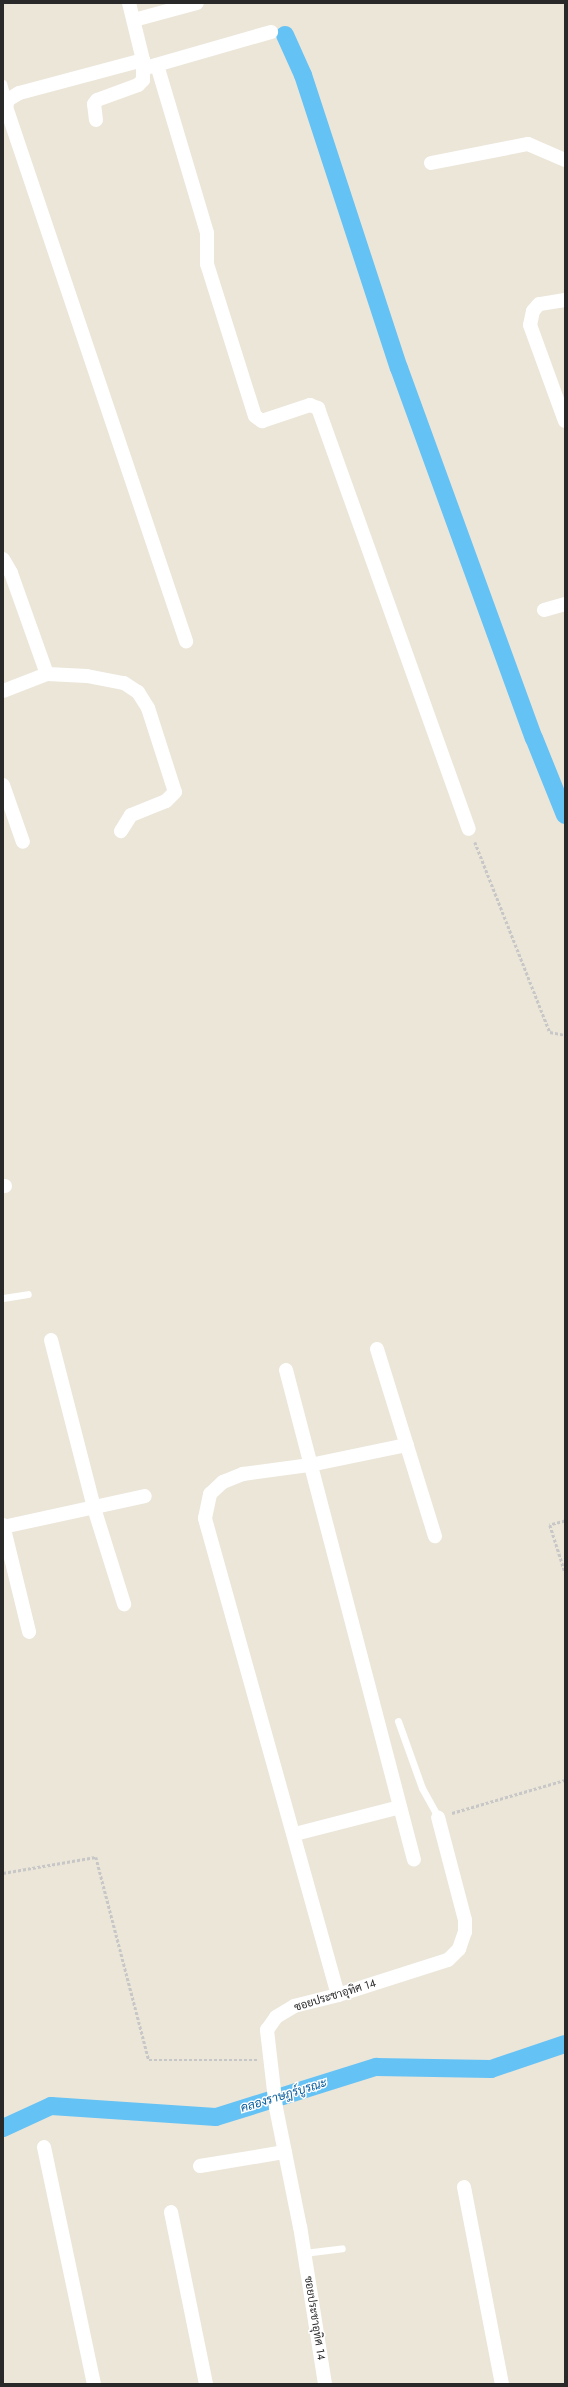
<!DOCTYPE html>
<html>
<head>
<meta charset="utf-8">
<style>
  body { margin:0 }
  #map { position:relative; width:568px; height:2387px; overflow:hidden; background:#ece6d9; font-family:Jost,Sarabun,sans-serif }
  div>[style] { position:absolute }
  .canal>* { height:18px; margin:-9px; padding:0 9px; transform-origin:9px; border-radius:9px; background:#65c2f5 }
  .path>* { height:2.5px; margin-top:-1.25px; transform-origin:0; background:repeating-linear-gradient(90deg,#c7c7c7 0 3px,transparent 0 5px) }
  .service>* { height:7px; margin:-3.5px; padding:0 3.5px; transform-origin:3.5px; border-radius:3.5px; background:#fff }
  .minor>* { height:14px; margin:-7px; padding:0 7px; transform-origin:7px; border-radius:7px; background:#fff }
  span { translate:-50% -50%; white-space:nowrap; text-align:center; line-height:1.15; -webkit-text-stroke:3px #fff; paint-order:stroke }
  .street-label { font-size:11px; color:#292929 }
  .water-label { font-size:12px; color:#065da0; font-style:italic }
  .frame { position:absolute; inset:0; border:4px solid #292929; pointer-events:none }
</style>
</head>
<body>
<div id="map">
  <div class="canal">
    <i style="left:285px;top:35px;width:44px;rotate:65.8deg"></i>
    <i style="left:303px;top:75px;width:308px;rotate:71.9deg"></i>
    <i style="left:399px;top:368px;width:394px;rotate:70deg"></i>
    <i style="left:534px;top:738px;width:83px;rotate:68.1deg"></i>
    <i style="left:3px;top:2128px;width:53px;rotate:-24.6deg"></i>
    <i style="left:51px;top:2106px;width:165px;rotate:3.8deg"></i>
    <i style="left:216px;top:2117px;width:168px;rotate:-17.4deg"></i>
    <i style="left:376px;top:2067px;width:115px;rotate:1deg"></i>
    <i style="left:491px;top:2069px;width:78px;rotate:-18.7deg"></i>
  </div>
  <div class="path">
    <i style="left:475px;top:842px;width:204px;rotate:68.5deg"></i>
    <i style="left:550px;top:1032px;width:15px;rotate:11deg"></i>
    <i style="left:565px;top:1521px;width:16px;rotate:165deg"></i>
    <i style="left:550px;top:1525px;width:49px;rotate:72.3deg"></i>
    <i style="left:452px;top:1813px;width:118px;rotate:-16.3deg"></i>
    <i style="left:3px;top:1873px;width:94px;rotate:-9.8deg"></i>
    <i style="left:96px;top:1857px;width:210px;rotate:75.4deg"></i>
    <i style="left:149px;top:2060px;width:108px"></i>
  </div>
  <div class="service">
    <i style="left:3px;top:83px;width:18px;rotate:74deg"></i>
    <i style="left:3px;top:1298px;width:25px;rotate:-9deg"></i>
    <i style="left:398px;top:1721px;width:71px;rotate:70.3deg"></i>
    <i style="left:422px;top:1788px;width:33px;rotate:61deg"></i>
    <i style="left:304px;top:2253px;width:38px;rotate:-7deg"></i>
  </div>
  <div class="minor">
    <i style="left:134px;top:20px;width:65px;rotate:-15.1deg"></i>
    <i style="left:143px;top:60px;width:128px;rotate:165.1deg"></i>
    <i style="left:19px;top:93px;width:13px;rotate:148deg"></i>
    <i style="left:8px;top:100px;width:7px;rotate:106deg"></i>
    <i style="left:6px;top:107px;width:564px;rotate:71.37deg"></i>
    <i style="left:157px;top:65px;width:175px;rotate:73.4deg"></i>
    <i style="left:207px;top:233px;width:31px;rotate:90deg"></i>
    <i style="left:207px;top:264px;width:159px;rotate:72.5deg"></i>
    <i style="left:255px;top:416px;width:9px;rotate:36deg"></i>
    <i style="left:262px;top:421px;width:51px;rotate:-18.4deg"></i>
    <i style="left:310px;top:405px;width:9px;rotate:21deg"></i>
    <i style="left:318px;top:408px;width:447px;rotate:70.3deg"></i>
    <i style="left:149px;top:67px;width:127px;rotate:-16deg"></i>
    <i style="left:96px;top:120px;width:16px;rotate:-97deg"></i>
    <i style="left:94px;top:104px;width:5px;rotate:-53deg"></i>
    <i style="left:97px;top:100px;width:44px;rotate:-20.1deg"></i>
    <i style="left:138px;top:85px;width:7px;rotate:-45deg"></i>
    <i style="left:143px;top:80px;width:20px;rotate:-90deg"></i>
    <i style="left:143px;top:60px;width:59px;rotate:-103.8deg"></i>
    <i style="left:431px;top:163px;width:99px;rotate:-11.1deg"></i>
    <i style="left:528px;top:144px;width:40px;rotate:23.4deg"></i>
    <i style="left:565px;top:300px;width:26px;rotate:171deg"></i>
    <i style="left:539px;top:304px;width:9px;rotate:131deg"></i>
    <i style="left:533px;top:311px;width:14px;rotate:102deg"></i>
    <i style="left:530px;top:325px;width:102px;rotate:70deg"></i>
    <i style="left:3px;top:559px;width:16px;rotate:60deg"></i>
    <i style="left:11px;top:573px;width:107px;rotate:70.4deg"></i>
    <i style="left:47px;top:674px;width:47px;rotate:158.9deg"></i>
    <i style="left:544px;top:610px;width:22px;rotate:-16deg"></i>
    <i style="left:47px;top:674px;width:40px;rotate:2.9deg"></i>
    <i style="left:87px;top:676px;width:38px;rotate:11deg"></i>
    <i style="left:124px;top:683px;width:17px;rotate:33deg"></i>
    <i style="left:138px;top:692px;width:19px;rotate:58deg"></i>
    <i style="left:148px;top:708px;width:88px;rotate:72.2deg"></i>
    <i style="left:175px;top:792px;width:13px;rotate:135deg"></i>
    <i style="left:166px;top:801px;width:38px;rotate:158deg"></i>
    <i style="left:131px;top:815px;width:19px;rotate:122deg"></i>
    <i style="left:3px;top:785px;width:60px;rotate:70.7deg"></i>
    <i style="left:3px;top:1186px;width:2px"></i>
    <i style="left:51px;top:1340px;width:173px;rotate:75.6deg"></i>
    <i style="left:94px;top:1508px;width:101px;rotate:72.6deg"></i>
    <i style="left:377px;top:1349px;width:196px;rotate:72.8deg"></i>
    <i style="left:286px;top:1370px;width:506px;rotate:75.36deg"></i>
    <i style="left:3px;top:1525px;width:110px;rotate:76.3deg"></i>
    <i style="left:3px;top:1527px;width:145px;rotate:-12.3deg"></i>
    <i style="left:295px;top:1834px;width:108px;rotate:-14.4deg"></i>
    <i style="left:338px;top:1995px;width:495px;rotate:-105.6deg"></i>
    <i style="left:205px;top:1518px;width:25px;rotate:-78deg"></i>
    <i style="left:210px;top:1494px;width:18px;rotate:-43deg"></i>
    <i style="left:223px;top:1482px;width:22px;rotate:-22deg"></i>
    <i style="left:243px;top:1474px;width:68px;rotate:-7.7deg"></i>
    <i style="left:310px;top:1465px;width:99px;rotate:-11.7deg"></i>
    <i style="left:44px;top:2147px;width:242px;rotate:78.1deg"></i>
    <i style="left:200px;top:2166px;width:86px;rotate:-9.4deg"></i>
    <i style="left:464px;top:2187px;width:201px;rotate:79.1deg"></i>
    <i style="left:171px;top:2212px;width:176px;rotate:78.5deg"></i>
    <i style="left:325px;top:2384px;width:159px;rotate:-99deg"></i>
    <i style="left:300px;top:2227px;width:121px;rotate:-101.4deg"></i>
    <i style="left:276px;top:2108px;width:79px;rotate:-96.6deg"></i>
    <i style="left:267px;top:2030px;width:16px;rotate:-55deg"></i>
    <i style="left:276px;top:2017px;width:21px;rotate:-31deg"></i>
    <i style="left:294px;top:2006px;width:45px;rotate:-14deg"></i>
    <i style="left:338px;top:1995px;width:115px;rotate:-17.7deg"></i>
    <i style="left:448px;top:1960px;width:16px;rotate:-45deg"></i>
    <i style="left:459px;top:1949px;width:18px;rotate:-71deg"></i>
    <i style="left:465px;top:1932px;width:12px;rotate:-90deg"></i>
    <i style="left:465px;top:1920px;width:106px;rotate:-104.7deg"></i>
  </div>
  <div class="street-label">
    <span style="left:335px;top:1995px;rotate:-17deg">ซอยประชาอุทิศ 14</span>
    <span style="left:315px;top:2318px;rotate:81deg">ซอยประชาอุทิศ 14</span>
  </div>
  <div class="water-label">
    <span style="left:284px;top:2096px;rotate:-17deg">คลองราษฎร์บูรณะ</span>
  </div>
  <div class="frame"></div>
</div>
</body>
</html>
